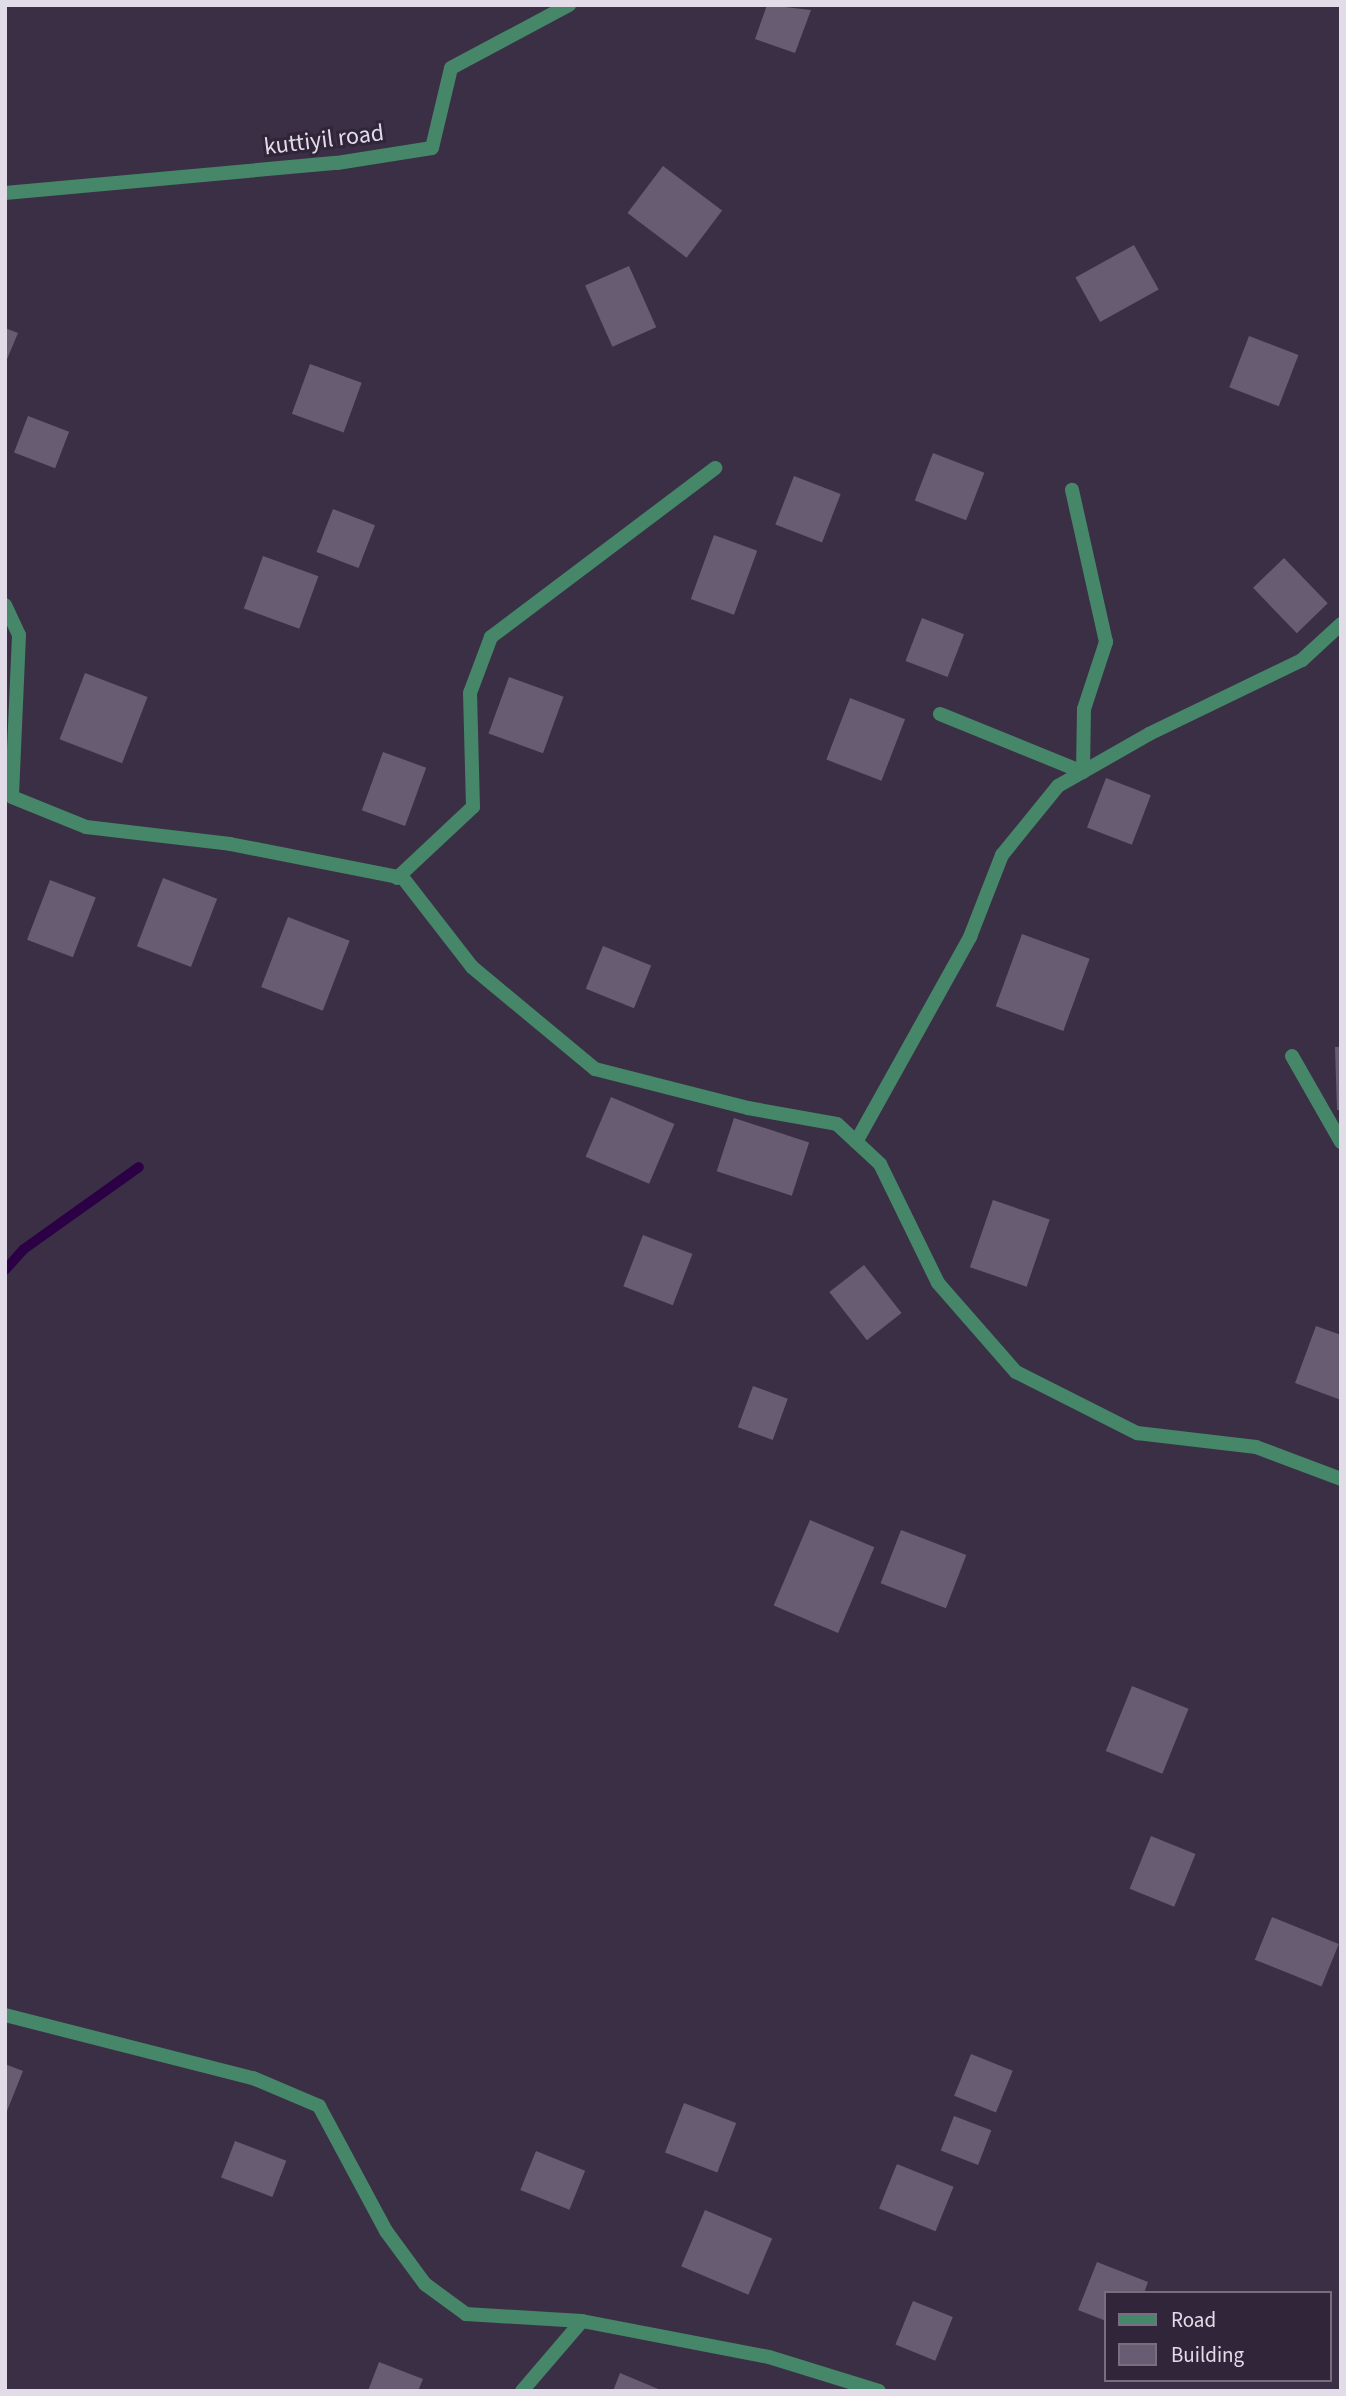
<!DOCTYPE html>
<html>
<head>
<meta charset="utf-8">
<style>
  body { margin:0 }
  #map { position:relative; width:1346px; height:2396px; overflow:hidden; background:#3a2f44; font-family:"Source Sans 3",sans-serif }
  div>[style] { position:absolute }
  .stream>* { height:10px; margin:-5px; padding:0 5px; transform-origin:5px; border-radius:5px; background:#2c0045 }
  .building>* { inset:0; background:#685c73; transform-origin:0 0 }
  .street>* { height:14px; margin:-7px; padding:0 7px; transform-origin:7px; border-radius:7px; background:#468669 }
  span { translate:-50% -50%; white-space:nowrap; text-align:center; line-height:1.15; -webkit-text-stroke:6px #302539; paint-order:stroke }
  .street-label { font-size:24px; color:#e2dce9 }
  .frame { position:absolute; inset:0; border:7px solid #e2dce9; pointer-events:none }
  .legend { position:absolute; left:1104px; top:2291px; width:228px; height:91px; box-sizing:border-box; background:#302539; border:2px solid #776e7f; margin:0; padding:9px 12px; list-style:none; font-size:21px; color:#e2dce9 }
  .legend li { display:flex; align-items:center; gap:14px; height:35px }
  .legend b { width:35px; border:2px solid #776e7f }
</style>
</head>
<body>
<div id="map">
  <div class="stream">
    <i style="left:5px;top:1270px;width:28px;rotate:-48deg"></i>
    <i style="left:24px;top:1249px;width:141px;rotate:-35.5deg"></i>
  </div>
  <div class="building">
    <i style="clip-path:polygon(767px 5px,811px 10px,795px 53px,755px 39px)"></i>
    <i style="left:663px;top:166px;width:74px;height:59px;rotate:37deg"></i>
    <i style="left:1134px;top:245px;width:51px;height:67px;rotate:61deg"></i>
    <i style="left:629px;top:266px;width:67px;height:48px;rotate:66deg"></i>
    <i style="clip-path:polygon(5px 328px,18px 333px,5px 364px)"></i>
    <i style="left:1249px;top:336px;width:53px;height:55px;rotate:21deg"></i>
    <i style="left:310px;top:364px;width:55px;height:53px;rotate:20deg"></i>
    <i style="left:28px;top:416px;width:44px;height:39px;rotate:21deg"></i>
    <i style="left:933px;top:453px;width:55px;height:51px;rotate:21deg"></i>
    <i style="left:794px;top:476px;width:50px;height:52px;rotate:21deg"></i>
    <i style="left:333px;top:509px;width:45px;height:46px;rotate:21deg"></i>
    <i style="left:714px;top:535px;width:46px;height:68px;rotate:20deg"></i>
    <i style="left:263px;top:556px;width:59px;height:56px;rotate:20deg"></i>
    <i style="left:1284px;top:558px;width:63px;height:43px;rotate:46deg"></i>
    <i style="left:922px;top:618px;width:45px;height:46px;rotate:21deg"></i>
    <i style="left:85px;top:673px;width:67px;height:71px;rotate:21deg"></i>
    <i style="left:509px;top:677px;width:58px;height:60px;rotate:20deg"></i>
    <i style="left:850px;top:698px;width:59px;height:66px;rotate:21deg"></i>
    <i style="left:383px;top:752px;width:46px;height:62px;rotate:20deg"></i>
    <i style="left:1106px;top:778px;width:48px;height:53px;rotate:21deg"></i>
    <i style="left:163px;top:878px;width:58px;height:73px;rotate:21deg"></i>
    <i style="left:50px;top:880px;width:49px;height:64px;rotate:21deg"></i>
    <i style="left:288px;top:917px;width:66px;height:75px;rotate:21deg"></i>
    <i style="left:1022px;top:934px;width:72px;height:77px;rotate:20deg"></i>
    <i style="left:603px;top:946px;width:52px;height:46px;rotate:22deg"></i>
    <i style="clip-path:polygon(1335px 1047px,1341px 1047px,1341px 1110px,1337px 1110px)"></i>
    <i style="left:611px;top:1097px;width:69px;height:65px;rotate:23deg"></i>
    <i style="left:734px;top:1118px;width:79px;height:56px;rotate:18deg"></i>
    <i style="left:993px;top:1200px;width:60px;height:71px;rotate:19deg"></i>
    <i style="left:643px;top:1235px;width:53px;height:55px;rotate:21deg"></i>
    <i style="left:864px;top:1265px;width:61px;height:44px;rotate:52deg"></i>
    <i style="clip-path:polygon(1316px 1326px,1341px 1335px,1341px 1400px,1295px 1383px)"></i>
    <i style="left:753px;top:1386px;width:37px;height:44px;rotate:20deg"></i>
    <i style="left:810px;top:1520px;width:70px;height:93px;rotate:23deg"></i>
    <i style="left:901px;top:1530px;width:70px;height:57px;rotate:21deg"></i>
    <i style="left:1132px;top:1686px;width:61px;height:70px;rotate:22deg"></i>
    <i style="left:1151px;top:1836px;width:48px;height:57px;rotate:22deg"></i>
    <i style="left:1272px;top:1917px;width:72px;height:46px;rotate:22deg"></i>
    <i style="left:971px;top:2054px;width:45px;height:45px;rotate:22deg"></i>
    <i style="clip-path:polygon(5px 2064px,23px 2071px,5px 2116px)"></i>
    <i style="left:684px;top:2103px;width:56px;height:53px;rotate:21deg"></i>
    <i style="left:954px;top:2116px;width:40px;height:37px;rotate:21deg"></i>
    <i style="left:235px;top:2141px;width:55px;height:39px;rotate:21deg"></i>
    <i style="left:536px;top:2151px;width:53px;height:42px;rotate:22deg"></i>
    <i style="left:897px;top:2164px;width:61px;height:48px;rotate:22deg"></i>
    <i style="left:705px;top:2210px;width:73px;height:61px;rotate:23deg"></i>
    <i style="clip-path:polygon(1097px 2262px,1148px 2282px,1144px 2293px,1106px 2293px,1106px 2321px,1078px 2310px)"></i>
    <i style="left:913px;top:2301px;width:43px;height:47px;rotate:22deg"></i>
    <i style="clip-path:polygon(379px 2362px,423px 2379px,418px 2391px,368px 2391px)"></i>
    <i style="clip-path:polygon(620px 2373px,663px 2391px,613px 2391px)"></i>
  </div>
  <div class="street">
    <i style="left:5px;top:193px;width:333px;rotate:-5.2deg"></i>
    <i style="left:337px;top:163px;width:96px;rotate:-9deg"></i>
    <i style="left:432px;top:148px;width:82px;rotate:-76.6deg"></i>
    <i style="left:451px;top:68px;width:134px;rotate:-28.1deg"></i>
    <i style="left:5px;top:605px;width:33px;rotate:65deg"></i>
    <i style="left:19px;top:635px;width:162px;rotate:92.5deg"></i>
    <i style="left:12px;top:797px;width:80px;rotate:22.1deg"></i>
    <i style="left:86px;top:827px;width:145px;rotate:6.7deg"></i>
    <i style="left:230px;top:844px;width:176px;rotate:11.1deg"></i>
    <i style="left:403px;top:878px;width:113px;rotate:52.2deg"></i>
    <i style="left:472px;top:967px;width:160px;rotate:39.7deg"></i>
    <i style="left:595px;top:1069px;width:158px;rotate:14.3deg"></i>
    <i style="left:748px;top:1108px;width:90px;rotate:10.2deg"></i>
    <i style="left:837px;top:1124px;width:59px;rotate:42.9deg"></i>
    <i style="left:880px;top:1164px;width:132px;rotate:64deg"></i>
    <i style="left:938px;top:1283px;width:118px;rotate:48.8deg"></i>
    <i style="left:1016px;top:1372px;width:136px;rotate:26.8deg"></i>
    <i style="left:1137px;top:1433px;width:120px;rotate:6.7deg"></i>
    <i style="left:1256px;top:1447px;width:91px;rotate:20.6deg"></i>
    <i style="left:940px;top:714px;width:154px;rotate:22.1deg"></i>
    <i style="left:1083px;top:772px;width:63px;rotate:-89.1deg"></i>
    <i style="left:1084px;top:709px;width:71px;rotate:-71.8deg"></i>
    <i style="left:1106px;top:642px;width:156px;rotate:-102.6deg"></i>
    <i style="left:397px;top:878px;width:104px;rotate:-43.1deg"></i>
    <i style="left:473px;top:807px;width:114px;rotate:-91.5deg"></i>
    <i style="left:470px;top:693px;width:60px;rotate:-69.4deg"></i>
    <i style="left:491px;top:637px;width:281px;rotate:-37deg"></i>
    <i style="left:1292px;top:1056px;width:99px;rotate:60.3deg"></i>
    <i style="left:856px;top:1142px;width:235px;rotate:-60.9deg"></i>
    <i style="left:970px;top:937px;width:88px;rotate:-68.7deg"></i>
    <i style="left:1002px;top:855px;width:89px;rotate:-50.9deg"></i>
    <i style="left:1058px;top:786px;width:105px;rotate:-29.7deg"></i>
    <i style="left:1149px;top:734px;width:170px;rotate:-25.8deg"></i>
    <i style="left:1302px;top:660px;width:53px;rotate:-42.7deg"></i>
    <i style="left:5px;top:2015px;width:256px;rotate:14.3deg"></i>
    <i style="left:253px;top:2078px;width:72px;rotate:23deg"></i>
    <i style="left:319px;top:2106px;width:142px;rotate:61.8deg"></i>
    <i style="left:386px;top:2231px;width:66px;rotate:53.7deg"></i>
    <i style="left:425px;top:2284px;width:51px;rotate:36.2deg"></i>
    <i style="left:466px;top:2314px;width:116px;rotate:3.5deg"></i>
    <i style="left:582px;top:2321px;width:190px;rotate:10.9deg"></i>
    <i style="left:769px;top:2357px;width:115px;rotate:17.2deg"></i>
    <i style="left:522px;top:2391px;width:92px;rotate:-49.4deg"></i>
  </div>
  <div class="street-label">
    <span style="left:324px;top:140px;rotate:-7deg">kuttiyil road</span>
  </div>
  <div class="frame"></div>
  <ul class="legend">
  <li><b style="height:9px;background:#468669"></b>Road</li>
  <li><b style="height:19px;background:#685c73"></b>Building</li>
  </ul>
</div>
</body>
</html>
